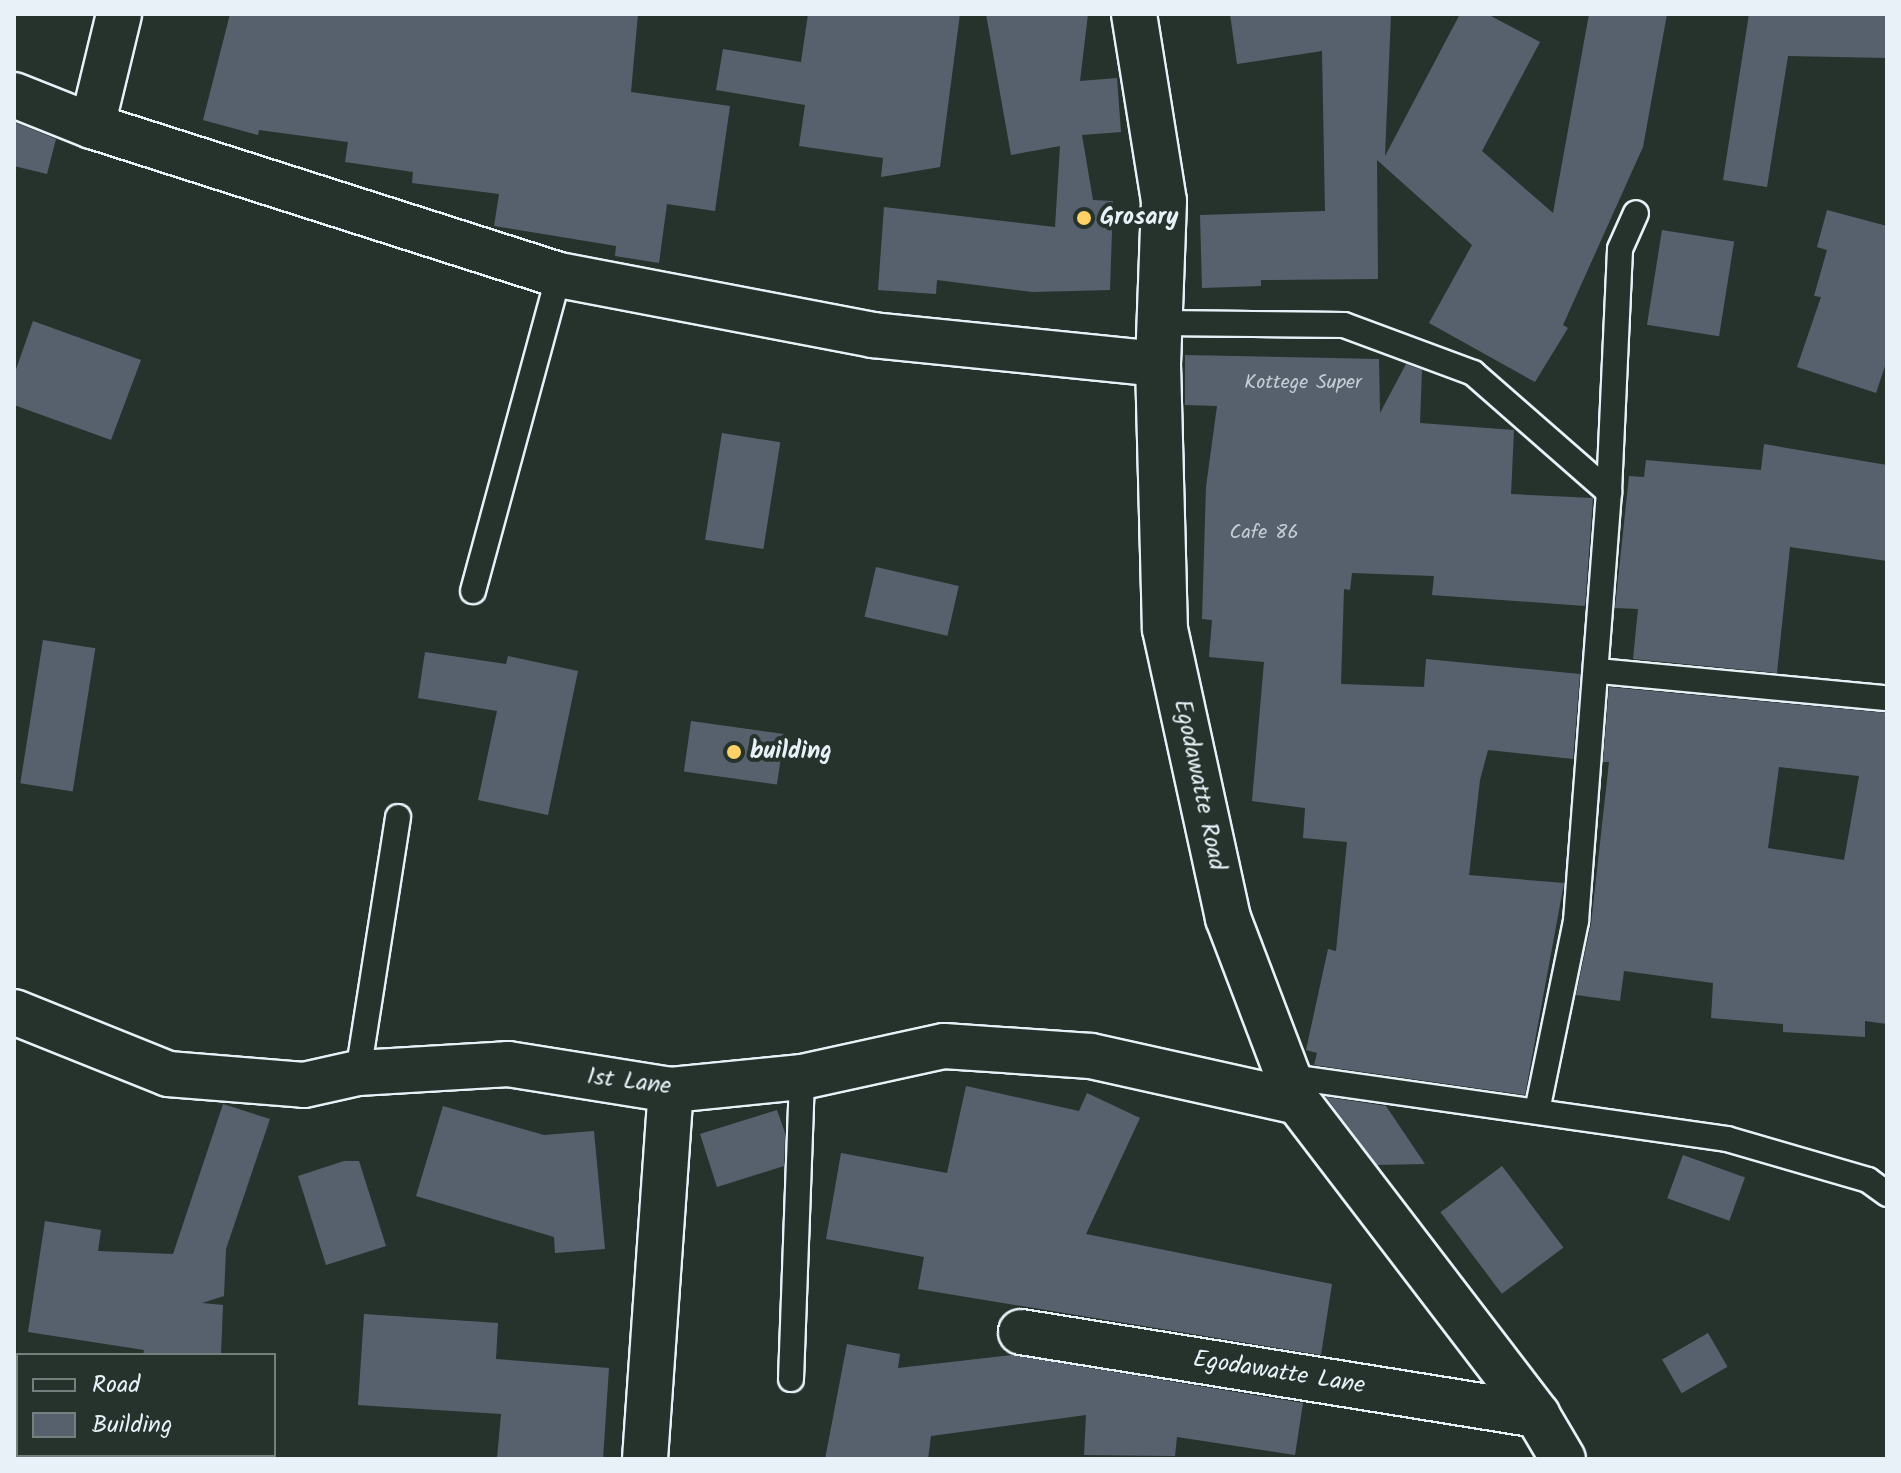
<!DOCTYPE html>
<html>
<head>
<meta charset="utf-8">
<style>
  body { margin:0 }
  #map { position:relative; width:1901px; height:1473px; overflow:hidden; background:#26332d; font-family:Kalam,sans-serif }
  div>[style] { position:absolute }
  .building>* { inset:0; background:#57616e; transform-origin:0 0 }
  .roads { filter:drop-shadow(2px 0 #e8f1f8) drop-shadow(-2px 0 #e8f1f8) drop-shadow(0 2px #e8f1f8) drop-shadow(0 -2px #e8f1f8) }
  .service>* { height:24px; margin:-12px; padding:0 12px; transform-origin:12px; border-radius:12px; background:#26332d }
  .minor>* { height:44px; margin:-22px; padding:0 22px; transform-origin:22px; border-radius:22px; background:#26332d }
  .tertiary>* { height:44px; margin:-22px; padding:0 22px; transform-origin:22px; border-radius:22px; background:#26332d }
  .dots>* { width:22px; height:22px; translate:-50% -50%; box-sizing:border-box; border:4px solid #26332d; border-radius:50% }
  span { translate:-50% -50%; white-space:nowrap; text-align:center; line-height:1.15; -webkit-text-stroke:8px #26332d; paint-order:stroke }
  .number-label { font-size:20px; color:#c4cdd6 }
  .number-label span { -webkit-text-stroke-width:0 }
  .poi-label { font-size:24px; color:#e8f1f8; font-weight:700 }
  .left { translate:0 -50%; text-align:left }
  .street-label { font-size:24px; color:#e8f1f8 }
  .frame { position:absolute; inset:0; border:16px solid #e8f1f8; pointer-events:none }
  .legend { position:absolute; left:16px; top:1353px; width:260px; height:104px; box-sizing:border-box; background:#26332d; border:2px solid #747f7e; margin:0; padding:10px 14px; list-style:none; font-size:24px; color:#e8f1f8 }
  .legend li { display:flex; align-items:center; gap:16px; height:40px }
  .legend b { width:40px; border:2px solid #747f7e }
</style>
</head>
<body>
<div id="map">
  <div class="building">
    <i style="clip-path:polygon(230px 14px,638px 14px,631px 92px,730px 106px,715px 211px,667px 204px,659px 263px,615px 256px,616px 246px,494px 226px,499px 194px,412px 183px,413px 172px,345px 162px,348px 142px,259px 130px,258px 135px,203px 120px)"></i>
    <i style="clip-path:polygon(808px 14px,960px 14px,940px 167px,881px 177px,883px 158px,799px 146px,805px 105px,716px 90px,723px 49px,801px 62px)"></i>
    <i style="clip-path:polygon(986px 14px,1088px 14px,1080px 81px,1117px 78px,1121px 132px,1082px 135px,1093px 200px,1113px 201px,1110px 290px,1033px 292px,937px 280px,936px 294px,878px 290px,884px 207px,1055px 227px,1060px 146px,1011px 155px)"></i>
    <i style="clip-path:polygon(1230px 14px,1391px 14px,1385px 156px,1460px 14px,1487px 14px,1540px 42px,1482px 151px,1553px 213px,1589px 14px,1667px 14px,1643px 147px,1563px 325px,1568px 328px,1535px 382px,1429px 323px,1472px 245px,1377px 160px,1378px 279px,1261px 280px,1261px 286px,1202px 288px,1200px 215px,1325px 211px,1322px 51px,1237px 64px)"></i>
    <i style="clip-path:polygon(1749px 14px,1887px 14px,1887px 58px,1788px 56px,1767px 187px,1723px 180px)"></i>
    <i style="clip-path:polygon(14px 122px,56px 139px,47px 174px,14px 166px)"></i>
    <i style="clip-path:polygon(1827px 210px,1887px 226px,1887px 360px,1876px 393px,1797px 367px,1821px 297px,1814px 296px,1827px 250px,1817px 247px)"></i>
    <i style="left:1662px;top:230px;width:73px;height:96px;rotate:9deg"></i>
    <i style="clip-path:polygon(33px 321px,141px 360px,111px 440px,14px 405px,14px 375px)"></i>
    <i style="clip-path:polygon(1185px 355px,1379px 359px,1380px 413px,1406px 364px,1422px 370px,1420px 423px,1514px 430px,1511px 494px,1593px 498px,1585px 606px,1432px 595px,1434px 576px,1352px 573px,1350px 590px,1344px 589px,1341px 684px,1424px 687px,1426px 659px,1580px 674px,1573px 759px,1488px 750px,1480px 780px,1469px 875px,1564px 883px,1525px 1095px,1314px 1065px,1317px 1053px,1306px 1050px,1328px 949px,1336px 951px,1347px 842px,1303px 838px,1305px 808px,1252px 801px,1264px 662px,1209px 657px,1212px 620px,1202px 619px,1206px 487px,1217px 406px,1185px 405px)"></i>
    <i style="left:722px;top:433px;width:59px;height:108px;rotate:9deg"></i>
    <i style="clip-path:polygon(1764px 444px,1887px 465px,1887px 561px,1790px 547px,1777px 673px,1633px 659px,1638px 609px,1615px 608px,1629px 476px,1644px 477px,1646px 460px,1761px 470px)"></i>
    <i style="left:876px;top:567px;width:85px;height:51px;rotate:13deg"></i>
    <i style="left:43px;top:640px;width:53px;height:145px;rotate:9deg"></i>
    <i style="clip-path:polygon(425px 652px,506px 664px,508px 656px,578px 671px,548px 815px,478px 800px,497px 711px,418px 698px)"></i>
    <i style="clip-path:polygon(evenodd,1609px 687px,1887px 713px,1887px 1024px,1865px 1021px,1865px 1037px,1783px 1032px,1783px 1024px,1711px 1018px,1713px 983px,1624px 971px,1620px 1001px,1576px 995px,1591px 924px,1609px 762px,1603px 762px,1609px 687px,1779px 767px,1859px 776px,1844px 860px,1768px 848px,1779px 767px)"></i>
    <i style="left:691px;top:721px;width:94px;height:51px;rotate:8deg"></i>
    <i style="clip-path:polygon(966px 1086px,1079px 1111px,1087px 1093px,1140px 1118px,1086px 1234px,1332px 1284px,1321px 1355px,918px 1289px,924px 1257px,826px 1239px,841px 1153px,947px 1173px)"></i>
    <i style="clip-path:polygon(1326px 1097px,1386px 1106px,1425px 1164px,1377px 1165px)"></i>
    <i style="clip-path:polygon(223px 1104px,270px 1119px,226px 1249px,224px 1296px,202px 1303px,223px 1305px,221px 1355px,143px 1355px,144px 1350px,28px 1332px,45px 1221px,101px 1230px,98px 1251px,173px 1254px)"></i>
    <i style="clip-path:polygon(443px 1106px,544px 1135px,594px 1131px,605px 1249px,555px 1253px,554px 1237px,416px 1196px)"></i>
    <i style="clip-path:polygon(777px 1110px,785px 1133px,784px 1166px,717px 1187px,700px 1134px)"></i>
    <i style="left:1683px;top:1155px;width:66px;height:46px;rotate:20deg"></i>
    <i style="clip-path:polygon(344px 1161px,359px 1161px,386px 1246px,326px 1265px,298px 1176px)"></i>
    <i style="left:1502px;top:1166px;width:102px;height:77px;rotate:53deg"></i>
    <i style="clip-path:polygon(364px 1314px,498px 1323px,496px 1359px,609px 1368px,603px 1459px,497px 1459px,501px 1414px,358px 1405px)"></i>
    <i style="left:1708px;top:1333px;width:39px;height:53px;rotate:60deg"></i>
    <i style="clip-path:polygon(847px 1344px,900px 1354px,898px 1368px,1012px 1355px,1303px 1403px,1295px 1455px,1177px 1437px,1175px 1456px,1084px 1455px,1086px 1415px,931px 1436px,928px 1459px,825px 1459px)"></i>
  </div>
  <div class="roads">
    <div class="service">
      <i style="left:1162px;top:323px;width:182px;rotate:0.6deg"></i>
      <i style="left:1344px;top:325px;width:138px;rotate:20.4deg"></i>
      <i style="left:1473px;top:373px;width:181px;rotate:41.2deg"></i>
      <i style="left:1609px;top:492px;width:430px;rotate:94.4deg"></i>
      <i style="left:1576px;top:921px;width:194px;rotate:101.6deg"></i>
      <i style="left:1609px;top:492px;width:243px;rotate:-87.4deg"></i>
      <i style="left:1620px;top:249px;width:39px;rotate:-66deg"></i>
      <i style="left:473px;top:591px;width:327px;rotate:-74.8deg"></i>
      <i style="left:1599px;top:671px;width:289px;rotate:5.4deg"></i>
      <i style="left:358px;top:1073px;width:259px;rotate:-81.1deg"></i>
      <i style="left:1285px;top:1076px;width:446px;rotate:8.1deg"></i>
      <i style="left:1727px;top:1139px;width:147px;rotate:16.2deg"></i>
      <i style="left:1868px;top:1180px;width:24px;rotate:36deg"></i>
      <i style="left:791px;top:1379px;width:302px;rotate:-87.9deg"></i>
    </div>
    <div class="minor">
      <i style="left:14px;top:95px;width:84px;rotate:21.7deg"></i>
      <i style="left:92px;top:126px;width:490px;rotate:17.7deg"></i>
      <i style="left:559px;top:275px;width:320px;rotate:10.8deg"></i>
      <i style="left:873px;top:335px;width:286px;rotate:5.8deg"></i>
      <i style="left:92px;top:126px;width:115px;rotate:-76.4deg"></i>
      <i style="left:14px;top:1012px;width:166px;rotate:21.9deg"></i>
      <i style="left:168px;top:1074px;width:136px;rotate:4.6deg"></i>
      <i style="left:304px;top:1085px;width:55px;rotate:-12.5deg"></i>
      <i style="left:358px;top:1073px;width:150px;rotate:-3.4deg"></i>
      <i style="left:508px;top:1064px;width:165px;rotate:9.1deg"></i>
      <i style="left:671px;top:1090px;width:132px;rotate:-5.7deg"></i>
      <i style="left:802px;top:1077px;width:145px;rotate:-12.3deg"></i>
      <i style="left:944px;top:1046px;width:147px;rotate:3.9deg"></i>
      <i style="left:1091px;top:1056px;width:212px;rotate:12.5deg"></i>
      <i style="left:1021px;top:1332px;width:523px;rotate:9.14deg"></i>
      <i style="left:14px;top:1447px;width:4px;rotate:14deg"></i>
      <i style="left:68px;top:1455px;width:28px;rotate:8deg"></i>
      <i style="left:645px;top:1459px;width:370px;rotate:-86deg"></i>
    </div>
    <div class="tertiary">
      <i style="left:1134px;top:14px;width:189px;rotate:80.9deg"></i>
      <i style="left:1164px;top:201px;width:163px;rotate:92.1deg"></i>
      <i style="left:1158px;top:364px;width:265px;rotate:88.5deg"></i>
      <i style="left:1165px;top:629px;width:296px;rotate:77.7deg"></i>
      <i style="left:1228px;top:918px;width:197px;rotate:69.2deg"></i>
      <i style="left:1298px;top:1102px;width:394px;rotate:52.6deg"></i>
      <i style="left:1537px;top:1415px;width:51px;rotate:59.4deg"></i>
    </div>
  </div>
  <div class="dots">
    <i style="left:1084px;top:218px;background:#ffd166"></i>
    <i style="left:734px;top:752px;background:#ffd166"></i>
  </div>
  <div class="number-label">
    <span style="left:1303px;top:383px">Kottege Super</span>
    <span style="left:1264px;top:533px">Cafe 86</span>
  </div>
  <div class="poi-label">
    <span class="left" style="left:1100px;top:218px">Grosary</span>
    <span class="left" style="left:750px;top:752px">building</span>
  </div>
  <div class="street-label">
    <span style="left:1199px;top:785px;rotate:78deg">Egodawatte Road</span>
    <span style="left:629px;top:1082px;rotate:7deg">1st Lane</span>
    <span style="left:1279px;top:1373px;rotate:9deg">Egodawatte Lane</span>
  </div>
  <div class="frame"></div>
  <ul class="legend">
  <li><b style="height:10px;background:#26332d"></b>Road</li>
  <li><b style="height:22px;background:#57616e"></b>Building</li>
  </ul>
</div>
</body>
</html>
